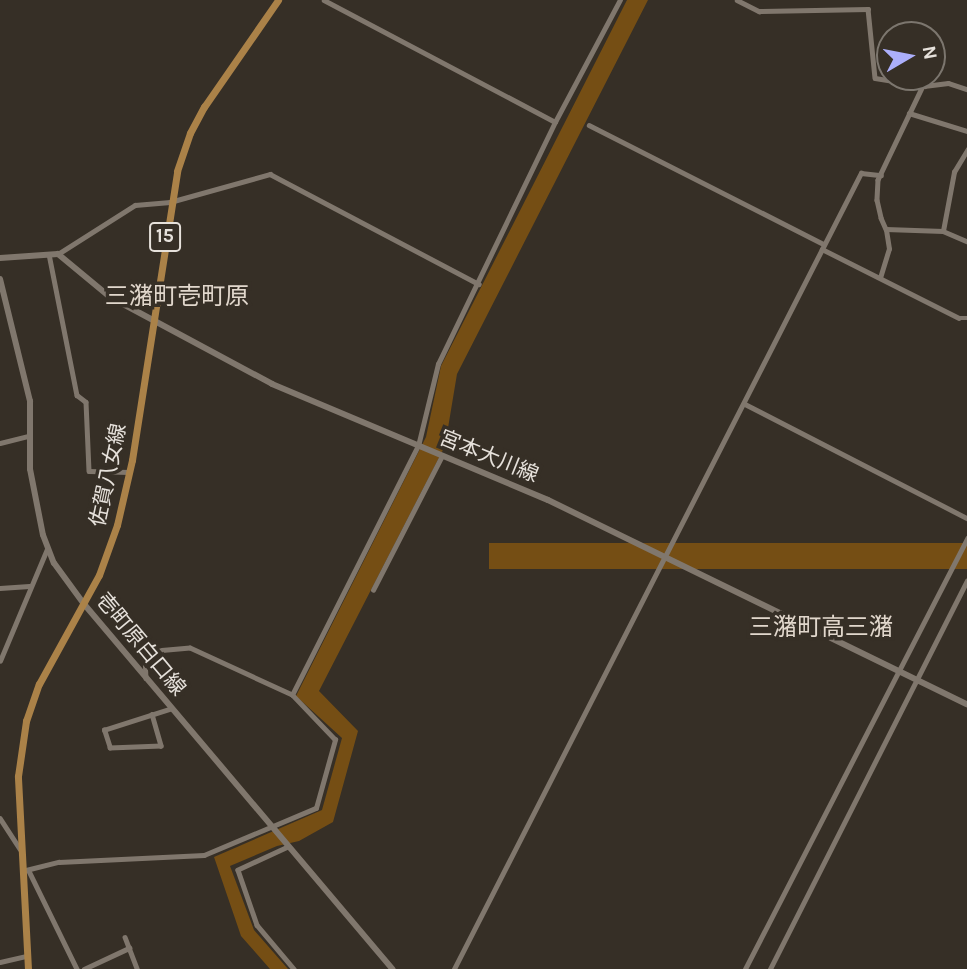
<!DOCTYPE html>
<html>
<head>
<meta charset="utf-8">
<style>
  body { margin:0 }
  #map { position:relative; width:967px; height:969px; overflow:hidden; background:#362f26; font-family:Karla,"Noto Sans JP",sans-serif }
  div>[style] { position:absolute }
  .water>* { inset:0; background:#754e14; transform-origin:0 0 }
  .minor>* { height:4.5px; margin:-2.25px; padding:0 2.25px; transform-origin:2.25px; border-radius:2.25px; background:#80776d }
  .secondary>* { height:6px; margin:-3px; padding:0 3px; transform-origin:3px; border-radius:3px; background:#80776d }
  .primary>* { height:7px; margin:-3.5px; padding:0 3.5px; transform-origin:3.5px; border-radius:3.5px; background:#ab8248 }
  span { translate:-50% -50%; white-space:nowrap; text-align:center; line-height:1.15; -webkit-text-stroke:7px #362f26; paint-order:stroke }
  .shield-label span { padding:2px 5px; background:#362f26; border:2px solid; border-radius:5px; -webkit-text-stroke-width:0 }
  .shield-label { font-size:19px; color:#e6e1db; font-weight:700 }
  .street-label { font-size:21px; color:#e6e1db }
  .quarter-label { font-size:24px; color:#e1d7cc }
  .north { position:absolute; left:876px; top:21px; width:70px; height:70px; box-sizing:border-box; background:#362f26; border:2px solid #7c766e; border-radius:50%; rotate:80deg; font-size:19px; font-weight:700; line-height:28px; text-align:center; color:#e6e1db }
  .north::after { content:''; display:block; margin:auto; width:24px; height:32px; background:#acaffb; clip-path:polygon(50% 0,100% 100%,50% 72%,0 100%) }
</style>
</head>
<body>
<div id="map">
  <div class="water">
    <i style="clip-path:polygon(627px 0,648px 0,457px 374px,445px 446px,319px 691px,358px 731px,333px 822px,299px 841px,277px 846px,230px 866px,254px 930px,288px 969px,270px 969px,241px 936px,214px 857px,322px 810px,342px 738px,296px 696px,426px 437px,441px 366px)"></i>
    <i style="left:967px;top:543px;width:26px;height:478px;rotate:90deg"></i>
  </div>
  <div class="minor">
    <i style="left:324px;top:0;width:261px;rotate:27.8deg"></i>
    <i style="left:737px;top:0;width:25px;rotate:27deg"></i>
    <i style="left:759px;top:11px;width:109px;rotate:-1.1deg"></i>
    <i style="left:868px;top:9px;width:69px;rotate:84.2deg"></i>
    <i style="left:875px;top:78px;width:50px;rotate:9.3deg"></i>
    <i style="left:924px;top:86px;width:24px;rotate:-7deg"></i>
    <i style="left:948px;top:83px;width:20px;rotate:18deg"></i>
    <i style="left:923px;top:86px;width:104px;rotate:115.6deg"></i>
    <i style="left:878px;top:180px;width:20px;rotate:93deg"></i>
    <i style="left:877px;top:200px;width:18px;rotate:77deg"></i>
    <i style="left:881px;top:218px;width:12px;rotate:66deg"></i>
    <i style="left:886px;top:229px;width:57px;rotate:2deg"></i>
    <i style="left:943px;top:231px;width:26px;rotate:23deg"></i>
    <i style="left:909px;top:113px;width:61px;rotate:17.2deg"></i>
    <i style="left:589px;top:125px;width:263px;rotate:26.9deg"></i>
    <i style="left:943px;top:231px;width:60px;rotate:-79.4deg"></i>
    <i style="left:954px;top:172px;width:26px;rotate:-59deg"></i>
    <i style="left:822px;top:249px;width:153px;rotate:26.7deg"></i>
    <i style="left:959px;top:318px;width:8px"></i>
    <i style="left:49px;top:254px;width:144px;rotate:78.8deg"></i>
    <i style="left:77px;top:395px;width:11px;rotate:38deg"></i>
    <i style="left:86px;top:402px;width:69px;rotate:87.5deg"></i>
    <i style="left:89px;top:471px;width:40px;rotate:1.4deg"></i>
    <i style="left:58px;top:254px;width:91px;rotate:-32.5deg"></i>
    <i style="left:135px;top:205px;width:35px;rotate:-5deg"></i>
    <i style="left:170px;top:202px;width:104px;rotate:-15.6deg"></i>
    <i style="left:270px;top:174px;width:236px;rotate:27.8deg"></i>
    <i style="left:880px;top:278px;width:30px;rotate:-73deg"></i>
    <i style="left:889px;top:249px;width:20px;rotate:-99deg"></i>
    <i style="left:745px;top:404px;width:250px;rotate:27.2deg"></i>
    <i style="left:0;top:443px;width:29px;rotate:-14deg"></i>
    <i style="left:0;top:588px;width:29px;rotate:-4deg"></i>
    <i style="left:373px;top:590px;width:151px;rotate:-62.8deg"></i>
    <i style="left:0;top:661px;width:121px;rotate:-67.2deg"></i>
    <i style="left:292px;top:695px;width:279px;rotate:-63.2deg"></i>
    <i style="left:418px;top:446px;width:84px;rotate:-76.3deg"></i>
    <i style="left:438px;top:364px;width:269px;rotate:-64.2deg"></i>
    <i style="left:555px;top:122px;width:138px;rotate:-62deg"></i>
    <i style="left:152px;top:714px;width:33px;rotate:74deg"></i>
    <i style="left:161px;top:746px;width:51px;rotate:177.8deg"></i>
    <i style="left:110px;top:748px;width:19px;rotate:-108deg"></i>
    <i style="left:104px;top:730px;width:71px;rotate:-17.9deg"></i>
    <i style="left:0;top:818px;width:37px;rotate:57deg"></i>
    <i style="left:288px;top:847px;width:55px;rotate:155.3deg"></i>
    <i style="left:238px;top:870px;width:58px;rotate:70.9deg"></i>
    <i style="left:257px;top:925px;width:57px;rotate:49.9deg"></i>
    <i style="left:22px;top:871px;width:38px;rotate:-14deg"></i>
    <i style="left:59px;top:862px;width:145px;rotate:-2.8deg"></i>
    <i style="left:204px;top:855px;width:121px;rotate:-22.8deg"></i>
    <i style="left:316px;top:808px;width:71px;rotate:-74.4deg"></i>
    <i style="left:335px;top:740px;width:62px;rotate:-133.7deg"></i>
    <i style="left:292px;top:695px;width:112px;rotate:-155.3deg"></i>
    <i style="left:190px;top:648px;width:45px;rotate:174.9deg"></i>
    <i style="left:145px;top:652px;width:26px;rotate:88deg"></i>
    <i style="left:29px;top:871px;width:109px;rotate:63.9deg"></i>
    <i style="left:125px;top:937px;width:34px;rotate:69deg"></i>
    <i style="left:0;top:962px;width:28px;rotate:-13deg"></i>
    <i style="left:84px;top:969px;width:50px;rotate:-25deg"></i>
    <i style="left:454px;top:969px;width:894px;rotate:-62.92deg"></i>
    <i style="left:861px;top:173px;width:20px;rotate:6deg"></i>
    <i style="left:745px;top:969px;width:485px;rotate:-62.7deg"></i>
    <i style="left:770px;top:969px;width:435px;rotate:-63.1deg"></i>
  </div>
  <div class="secondary">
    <i style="left:0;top:258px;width:58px;rotate:-3.9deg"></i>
    <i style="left:58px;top:254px;width:67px;rotate:39.6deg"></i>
    <i style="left:110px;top:297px;width:184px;rotate:28.2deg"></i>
    <i style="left:272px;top:384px;width:299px;rotate:22.8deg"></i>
    <i style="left:548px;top:500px;width:466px;rotate:26deg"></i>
    <i style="left:0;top:279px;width:126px;rotate:76.2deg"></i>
    <i style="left:30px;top:401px;width:68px;rotate:90deg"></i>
    <i style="left:30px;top:469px;width:67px;rotate:78.9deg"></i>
    <i style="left:43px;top:535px;width:30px;rotate:69deg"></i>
    <i style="left:54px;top:563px;width:51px;rotate:53.8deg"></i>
    <i style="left:84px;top:604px;width:478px;rotate:49.8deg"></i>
  </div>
  <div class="primary">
    <i style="left:28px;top:969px;width:193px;rotate:-93deg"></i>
    <i style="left:18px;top:776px;width:56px;rotate:-81.7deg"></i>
    <i style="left:26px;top:721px;width:39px;rotate:-71deg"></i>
    <i style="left:39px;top:684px;width:124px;rotate:-61.2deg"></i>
    <i style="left:99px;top:575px;width:53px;rotate:-70.2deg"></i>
    <i style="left:117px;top:525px;width:67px;rotate:-77deg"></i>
    <i style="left:132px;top:460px;width:292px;rotate:-81.1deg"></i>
    <i style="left:177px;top:171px;width:40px;rotate:-71.1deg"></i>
    <i style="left:190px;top:133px;width:30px;rotate:-62deg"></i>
    <i style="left:204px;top:107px;width:130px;rotate:-55.3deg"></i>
  </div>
  <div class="shield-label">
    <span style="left:165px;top:237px">15</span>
  </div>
  <div class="street-label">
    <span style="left:489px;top:456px;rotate:22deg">宮本大川線</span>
    <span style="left:108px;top:475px;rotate:-78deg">佐賀八女線</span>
    <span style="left:141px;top:644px;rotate:50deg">壱町原白口線</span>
  </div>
  <div class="quarter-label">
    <span style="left:177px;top:297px">三潴町壱町原</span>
    <span style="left:821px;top:628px">三潴町高三潴</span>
  </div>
  <div class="north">N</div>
</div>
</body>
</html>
